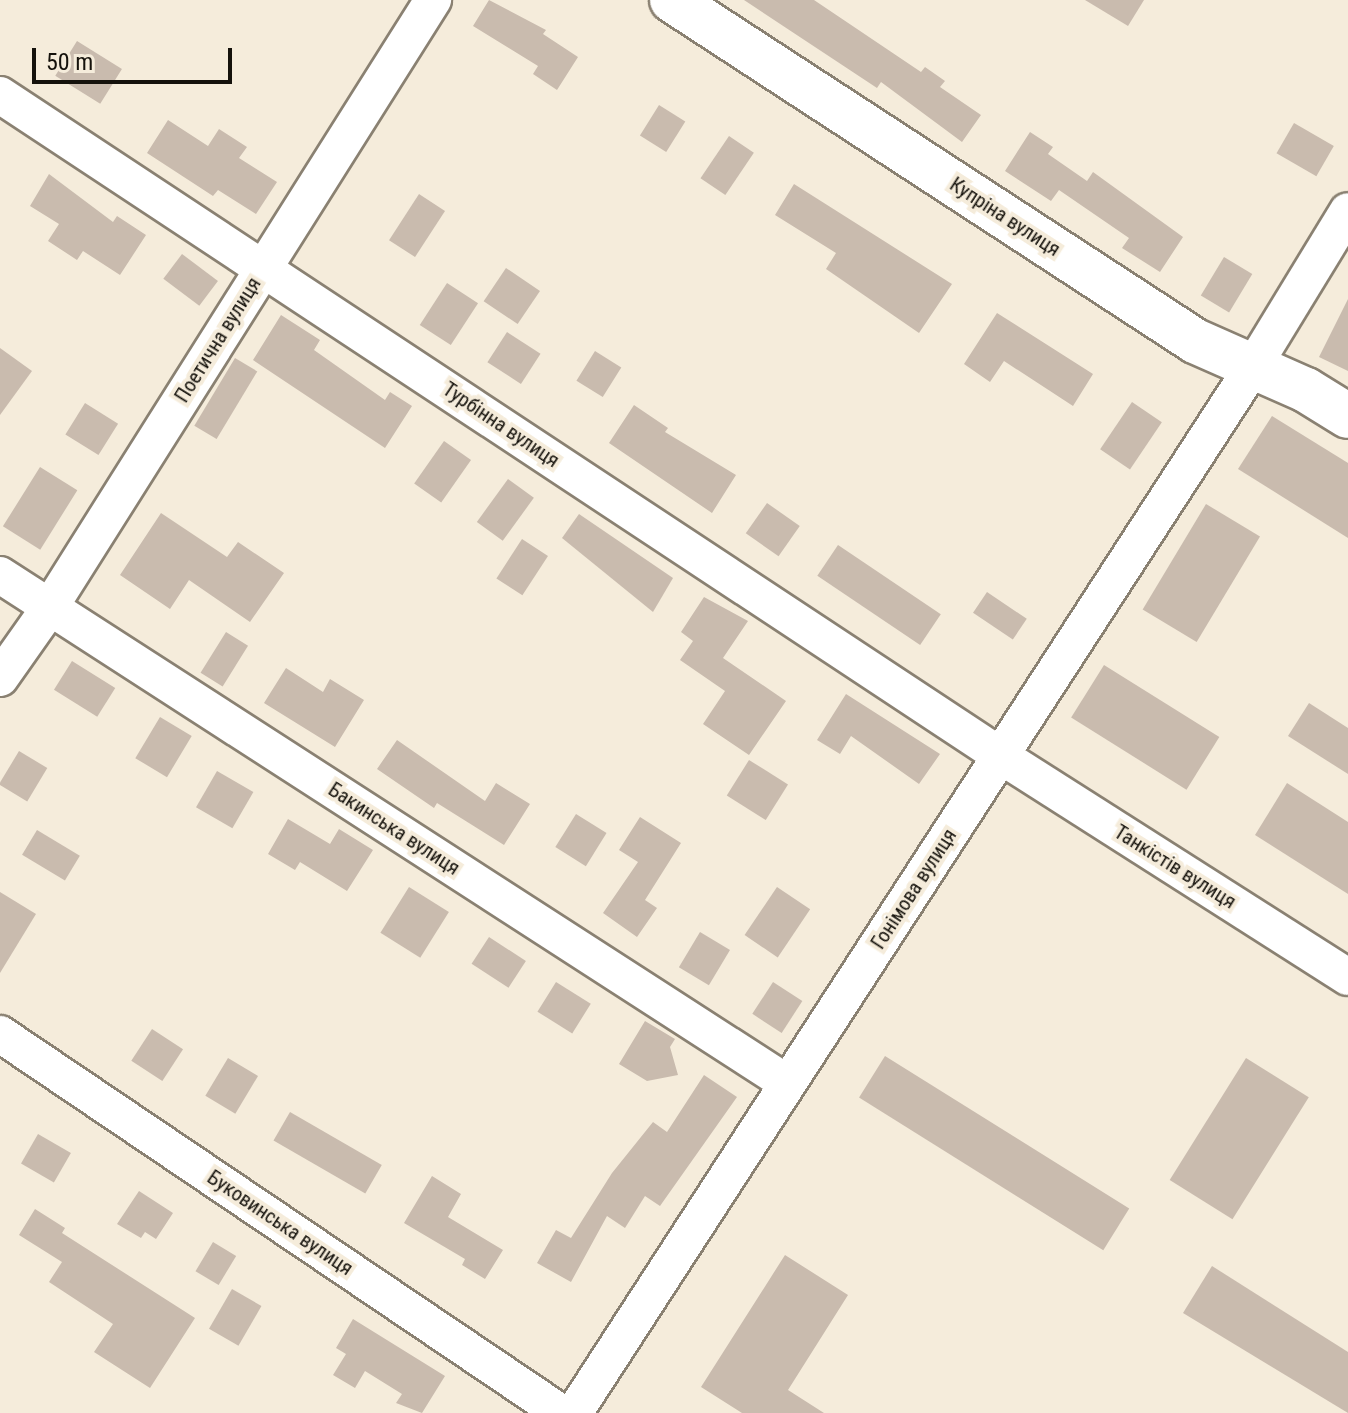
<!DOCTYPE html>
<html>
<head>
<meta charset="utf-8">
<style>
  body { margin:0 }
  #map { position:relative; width:1348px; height:1413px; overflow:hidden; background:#f5ecdb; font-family:"Roboto Condensed",sans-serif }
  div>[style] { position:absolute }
  .building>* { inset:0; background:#c9bbae; transform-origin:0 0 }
  .roads { filter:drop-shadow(2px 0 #8a8172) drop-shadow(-2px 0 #8a8172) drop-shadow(0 2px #8a8172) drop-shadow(0 -2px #8a8172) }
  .minor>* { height:36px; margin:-18px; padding:0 18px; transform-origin:18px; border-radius:18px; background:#fff }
  .major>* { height:44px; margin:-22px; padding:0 22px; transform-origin:22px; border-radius:22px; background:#fff }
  span { translate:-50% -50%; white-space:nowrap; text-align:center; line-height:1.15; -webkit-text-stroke:8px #f5ecdb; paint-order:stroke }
  .street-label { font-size:20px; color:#15120c }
  .scale { position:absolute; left:32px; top:48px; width:200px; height:36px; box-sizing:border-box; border:4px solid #15120c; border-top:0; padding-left:10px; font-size:24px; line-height:28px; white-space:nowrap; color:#15120c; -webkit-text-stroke:6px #f5ecdb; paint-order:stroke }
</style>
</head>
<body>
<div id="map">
  <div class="building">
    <i style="clip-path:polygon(489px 0,546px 30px,543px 34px,578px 57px,557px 90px,533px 74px,538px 66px,473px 26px)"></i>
    <i style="clip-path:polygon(744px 0,814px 0,921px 72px,925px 67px,945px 81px,940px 87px,981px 115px,962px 142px,881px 82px,877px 88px)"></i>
    <i style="clip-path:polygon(1085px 0,1144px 0,1128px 26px)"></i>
    <i style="left:77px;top:41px;width:53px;height:41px;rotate:32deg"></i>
    <i style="left:659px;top:105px;width:31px;height:36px;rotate:32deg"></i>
    <i style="clip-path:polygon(168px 120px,208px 146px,219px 129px,247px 147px,239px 158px,277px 182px,256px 214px,218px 190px,213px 196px,147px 153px)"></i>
    <i style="left:1294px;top:123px;width:46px;height:35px;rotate:30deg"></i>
    <i style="clip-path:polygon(1030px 132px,1053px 147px,1048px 154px,1087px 181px,1093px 172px,1183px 237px,1160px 272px,1122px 248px,1129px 238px,1059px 190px,1051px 201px,1005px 171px)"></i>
    <i style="left:729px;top:136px;width:30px;height:51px;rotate:34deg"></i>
    <i style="clip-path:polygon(49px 174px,113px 222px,117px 216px,146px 235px,120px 275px,83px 251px,77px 260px,48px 241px,59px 224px,30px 206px)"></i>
    <i style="clip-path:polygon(794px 184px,952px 284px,919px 333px,826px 269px,836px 253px,775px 215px)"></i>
    <i style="left:419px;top:194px;width:31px;height:55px;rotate:33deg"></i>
    <i style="left:182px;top:254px;width:45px;height:31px;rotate:37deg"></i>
    <i style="left:1224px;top:257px;width:33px;height:45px;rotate:31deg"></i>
    <i style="left:506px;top:268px;width:41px;height:40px;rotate:34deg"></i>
    <i style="left:447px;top:283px;width:37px;height:50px;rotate:33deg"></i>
    <i style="clip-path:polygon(1348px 299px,1348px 371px,1319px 357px)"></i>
    <i style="clip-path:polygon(997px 313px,1093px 374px,1073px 406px,1004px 361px,990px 382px,964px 364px)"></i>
    <i style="clip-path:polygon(281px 315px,320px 340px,314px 350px,385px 400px,390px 392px,412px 406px,385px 448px,253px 360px)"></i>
    <i style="left:507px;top:332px;width:40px;height:36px;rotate:33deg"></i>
    <i style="clip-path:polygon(0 348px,32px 371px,0 415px)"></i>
    <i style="left:595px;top:351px;width:31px;height:35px;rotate:32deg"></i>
    <i style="left:235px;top:358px;width:26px;height:79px;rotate:31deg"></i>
    <i style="left:1132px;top:402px;width:36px;height:57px;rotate:34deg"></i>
    <i style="left:85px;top:403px;width:39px;height:37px;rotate:32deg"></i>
    <i style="clip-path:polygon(634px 405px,668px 428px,665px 432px,736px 475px,712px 513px,609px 443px)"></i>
    <i style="clip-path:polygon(1272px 416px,1348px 463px,1348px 538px,1238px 469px)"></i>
    <i style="left:444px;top:441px;width:33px;height:52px;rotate:35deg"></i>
    <i style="left:40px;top:467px;width:44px;height:70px;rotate:32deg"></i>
    <i style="left:508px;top:479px;width:32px;height:53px;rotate:36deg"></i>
    <i style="left:767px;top:503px;width:40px;height:37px;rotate:35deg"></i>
    <i style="left:1206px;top:504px;width:63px;height:123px;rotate:31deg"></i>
    <i style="clip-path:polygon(161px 513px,227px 557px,238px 542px,284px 573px,250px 622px,189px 580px,170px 609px,120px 575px)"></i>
    <i style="clip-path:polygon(579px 514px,673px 578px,653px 612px,562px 538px)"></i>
    <i style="left:522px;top:539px;width:31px;height:47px;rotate:33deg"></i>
    <i style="left:838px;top:545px;width:124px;height:37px;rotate:34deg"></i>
    <i style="left:987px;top:592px;width:48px;height:25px;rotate:34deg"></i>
    <i style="clip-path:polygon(704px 597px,748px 621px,723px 658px,786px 701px,749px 755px,703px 724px,725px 691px,680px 660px,693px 641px,681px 632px)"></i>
    <i style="left:226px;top:632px;width:26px;height:48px;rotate:32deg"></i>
    <i style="left:72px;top:661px;width:51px;height:34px;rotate:32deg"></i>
    <i style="left:1104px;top:665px;width:136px;height:62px;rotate:32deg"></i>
    <i style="clip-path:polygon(286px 668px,323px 692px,330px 679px,364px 700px,335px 747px,264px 703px)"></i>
    <i style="clip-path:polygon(846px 694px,940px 754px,919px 784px,851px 736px,840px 754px,817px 740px)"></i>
    <i style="clip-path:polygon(1309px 703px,1348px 728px,1348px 774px,1288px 736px)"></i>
    <i style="left:160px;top:717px;width:37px;height:48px;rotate:31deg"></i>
    <i style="clip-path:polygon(397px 740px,485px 801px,496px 783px,530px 804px,504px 845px,437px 803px,434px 808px,377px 769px)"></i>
    <i style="left:19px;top:751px;width:33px;height:39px;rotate:31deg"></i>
    <i style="left:749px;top:760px;width:46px;height:42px;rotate:32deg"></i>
    <i style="left:217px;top:771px;width:42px;height:42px;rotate:30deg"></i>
    <i style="clip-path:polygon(1287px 783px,1348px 822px,1348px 894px,1255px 835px)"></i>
    <i style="left:576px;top:814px;width:36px;height:39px;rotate:32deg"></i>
    <i style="clip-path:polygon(640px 817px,681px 843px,645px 900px,657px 908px,637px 937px,603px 913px,638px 862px,619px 850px)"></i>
    <i style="clip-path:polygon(288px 819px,330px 844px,339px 829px,373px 850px,347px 891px,300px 862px,295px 870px,268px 854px)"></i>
    <i style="left:37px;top:830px;width:50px;height:29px;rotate:31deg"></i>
    <i style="left:409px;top:887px;width:47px;height:54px;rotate:32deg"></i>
    <i style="left:777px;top:887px;width:40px;height:58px;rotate:34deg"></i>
    <i style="clip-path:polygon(0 892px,36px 914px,0 973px)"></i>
    <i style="left:700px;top:932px;width:35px;height:41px;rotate:31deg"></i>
    <i style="left:489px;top:937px;width:44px;height:32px;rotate:33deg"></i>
    <i style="left:556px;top:982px;width:41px;height:35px;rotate:32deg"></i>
    <i style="left:773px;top:982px;width:35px;height:38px;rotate:33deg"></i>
    <i style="clip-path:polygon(645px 1021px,675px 1039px,670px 1047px,678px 1075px,647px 1081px,619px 1064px)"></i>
    <i style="left:152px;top:1029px;width:37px;height:38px;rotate:33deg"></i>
    <i style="left:885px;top:1056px;width:288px;height:49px;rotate:32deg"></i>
    <i style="left:228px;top:1058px;width:35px;height:44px;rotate:31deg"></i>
    <i style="left:1246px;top:1058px;width:74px;height:144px;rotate:32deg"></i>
    <i style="clip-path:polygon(704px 1075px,737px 1097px,660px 1206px,645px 1196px,625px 1228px,607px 1216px,571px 1282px,537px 1263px,556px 1230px,571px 1238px,612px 1173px,653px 1122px,667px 1132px)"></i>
    <i style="left:290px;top:1112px;width:106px;height:33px;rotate:30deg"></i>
    <i style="left:38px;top:1134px;width:38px;height:34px;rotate:30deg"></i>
    <i style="clip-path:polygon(432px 1176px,461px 1194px,448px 1217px,503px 1250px,485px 1279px,462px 1265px,465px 1259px,404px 1223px)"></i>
    <i style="clip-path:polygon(139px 1191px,173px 1213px,156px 1239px,145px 1232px,141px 1238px,117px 1224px)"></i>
    <i style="clip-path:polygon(35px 1209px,65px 1228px,62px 1233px,195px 1318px,150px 1388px,94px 1352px,113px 1324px,49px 1282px,62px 1262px,19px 1235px)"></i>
    <i style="left:213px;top:1242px;width:27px;height:34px;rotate:31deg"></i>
    <i style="clip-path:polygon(785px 1255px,848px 1295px,788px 1390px,824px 1413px,742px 1413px,701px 1387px)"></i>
    <i style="clip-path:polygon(1212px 1266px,1348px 1352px,1348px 1413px,1183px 1313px)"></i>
    <i style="left:232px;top:1289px;width:34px;height:46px;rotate:30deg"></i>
    <i style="clip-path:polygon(353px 1319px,445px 1376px,422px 1413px,396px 1403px,402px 1394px,365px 1371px,355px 1388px,333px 1375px,346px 1354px,336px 1348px)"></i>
  </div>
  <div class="roads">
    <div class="minor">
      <i style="left:0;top:95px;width:1200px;rotate:33.44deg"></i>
      <i style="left:1001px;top:756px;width:411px;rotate:32.5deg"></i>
      <i style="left:0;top:575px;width:937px;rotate:32.84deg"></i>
      <i style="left:0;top:678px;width:87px;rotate:-54.8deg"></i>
      <i style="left:50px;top:607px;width:718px;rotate:-57.75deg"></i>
      <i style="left:0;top:1034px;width:677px;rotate:34.04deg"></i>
      <i style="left:574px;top:1413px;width:1249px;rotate:-57.02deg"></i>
      <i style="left:1254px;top:365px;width:180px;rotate:-58.6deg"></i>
    </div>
    <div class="major">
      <i style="left:672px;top:0;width:624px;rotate:33.1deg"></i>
      <i style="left:1195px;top:341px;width:121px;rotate:23.8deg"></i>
      <i style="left:1306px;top:390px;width:49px;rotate:31.8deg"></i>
    </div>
  </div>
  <div class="street-label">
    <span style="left:1005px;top:217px;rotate:33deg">Купріна вулиця</span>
    <span style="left:218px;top:340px;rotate:-58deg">Поетична вулиця</span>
    <span style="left:501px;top:425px;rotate:34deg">Турбінна вулиця</span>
    <span style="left:394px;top:829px;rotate:33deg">Бакинська вулиця</span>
    <span style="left:1175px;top:867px;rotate:32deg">Танкістів вулиця</span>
    <span style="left:914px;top:889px;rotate:-57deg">Гонімова вулиця</span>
    <span style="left:280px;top:1223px;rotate:34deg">Буковинська вулиця</span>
  </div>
  <div class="scale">50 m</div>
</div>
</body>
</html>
